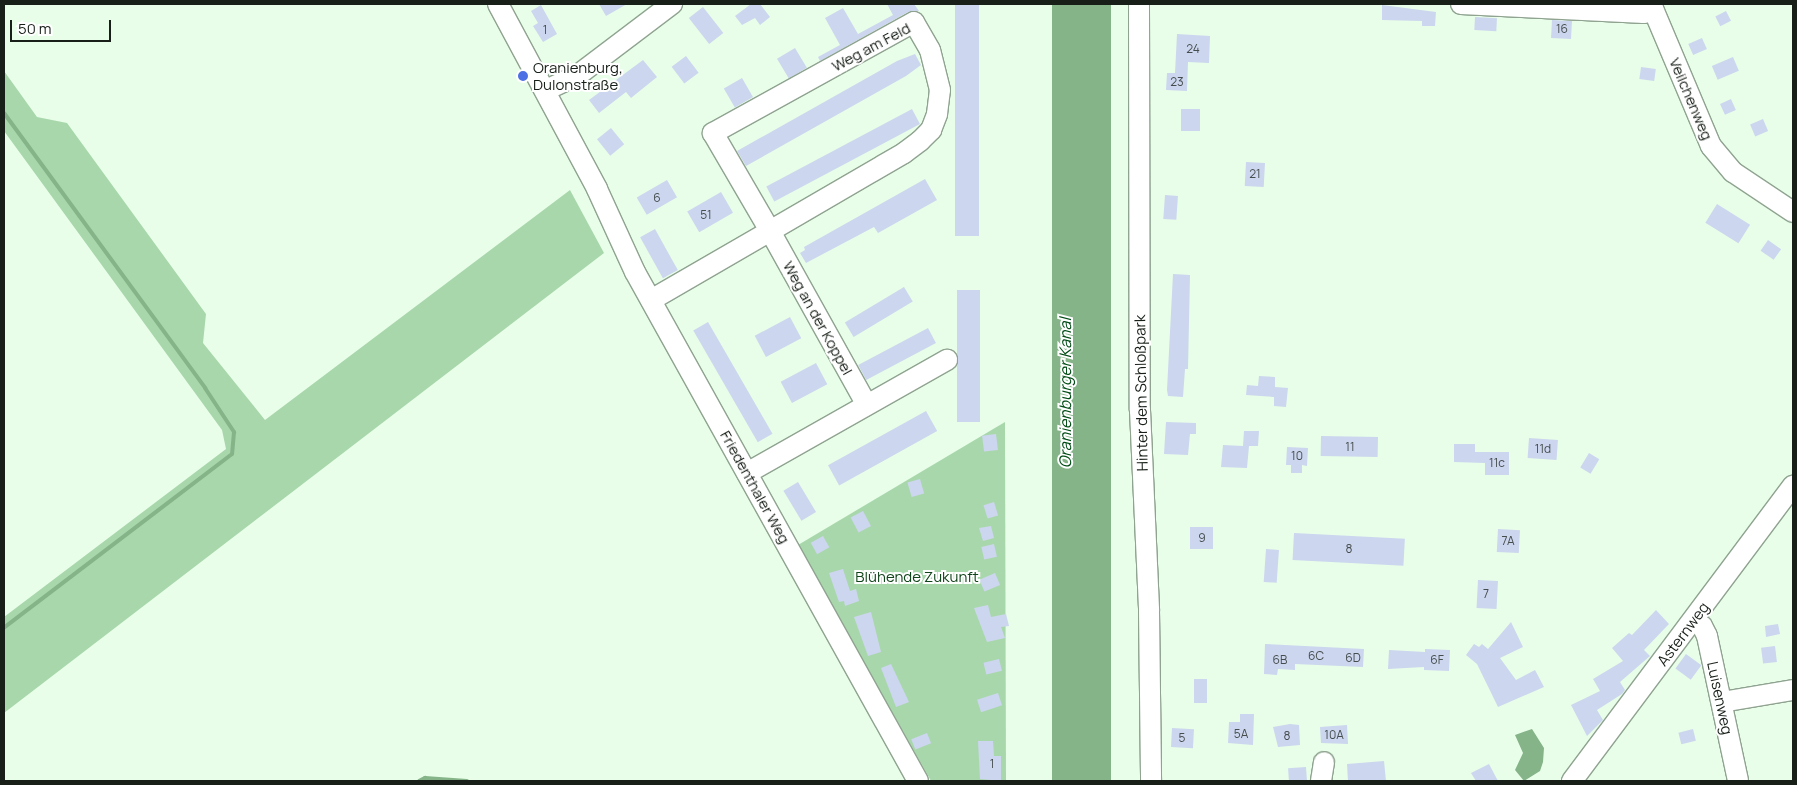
<!DOCTYPE html>
<html>
<head>
<meta charset="utf-8">
<style>
  body { margin:0 }
  #map { position:relative; width:1797px; height:785px; overflow:hidden; background:#e8fee9; font-family:Manrope,sans-serif }
  div>[style] { position:absolute }
  .green>* { inset:0; background:#a9d7ac }
  .water>* { inset:0; background:#85b489; transform-origin:0 0 }
  .stream>* { height:4px; margin:-2px; padding:0 2px; transform-origin:2px; border-radius:2px; background:#85b489 }
  .building>* { inset:0; background:#ccd6ee; transform-origin:0 0 }
  .roads { filter:drop-shadow(1px 0 #8fa390) drop-shadow(-1px 0 #8fa390) drop-shadow(0 1px #8fa390) drop-shadow(0 -1px #8fa390) }
  .minor>* { height:20px; margin:-10px; padding:0 10px; transform-origin:10px; border-radius:10px; background:#fff }
  .dots>* { width:14px; height:14px; translate:-50% -50%; box-sizing:border-box; border:2px solid #fff; border-radius:50% }
  span { translate:-50% -50%; white-space:nowrap; text-align:center; line-height:1.15; -webkit-text-stroke:4px #fff; paint-order:stroke }
  .number-label { font-size:12px; color:#454d4e }
  .number-label span { -webkit-text-stroke-width:0 }
  .street-label { font-size:15px; color:#181f18 }
  .poi-label { font-size:15px; color:#181f18 }
  .left { translate:0 -50%; text-align:left }
  .park-label { font-size:15px; color:#10441a }
  .water-label { font-size:16px; color:#004c15; font-style:italic }
  .frame { position:absolute; inset:0; border:5px solid #181f18; pointer-events:none }
  .scale { position:absolute; left:10px; top:20px; width:101px; height:22px; box-sizing:border-box; border:2px solid #181f18; border-top:0; padding-left:6px; font-size:15px; line-height:18px; white-space:nowrap; color:#181f18; -webkit-text-stroke:4px #fff; paint-order:stroke }
</style>
</head>
<body>
<div id="map">
  <div class="green">
    <i style="clip-path:polygon(4px 71px,37px 117px,67px 123px,206px 314px,203px 343px,265px 420px,570px 190px,604px 253px,4px 713px,4px 617px,226px 449px,222px 430px,4px 131px)"></i>
    <i style="clip-path:polygon(1005px 422px,1006px 781px,931px 781px,798px 545px)"></i>
  </div>
  <div class="water">
    <i style="left:1052px;top:4px;width:59px;height:777px"></i>
    <i style="clip-path:polygon(1532px 729px,1544px 748px,1543px 762px,1540px 771px,1524px 781px,1515px 770px,1523px 753px,1515px 735px)"></i>
  </div>
  <div class="stream">
    <i style="left:4px;top:113px;width:341px;rotate:53.8deg"></i>
    <i style="left:205px;top:388px;width:53px;rotate:56.6deg"></i>
    <i style="left:234px;top:432px;width:22px;rotate:95deg"></i>
    <i style="left:232px;top:454px;width:287px;rotate:142.7deg"></i>
    <i style="left:419px;top:781px;width:7px;rotate:-27deg"></i>
    <i style="left:425px;top:778px;width:42px;rotate:4.1deg"></i>
  </div>
  <div class="building">
    <i style="clip-path:polygon(599px 4px,627px 4px,606px 16px)"></i>
    <i style="clip-path:polygon(751px 4px,760px 4px,770px 17px,760px 25px,755px 18px,742px 25px,735px 16px)"></i>
    <i style="clip-path:polygon(887px 4px,914px 4px,919px 11px,908px 12px,820px 61px,818px 57px,840px 45px,825px 18px,843px 8px,858px 34px,893px 15px)"></i>
    <i style="left:955px;top:4px;width:24px;height:232px"></i>
    <i style="clip-path:polygon(541px 5px,557px 34px,543px 42px,533px 26px,538px 23px,531px 11px)"></i>
    <i style="clip-path:polygon(1382px 5px,1436px 12px,1435px 26px,1422px 26px,1422px 21px,1382px 20px)"></i>
    <i style="left:703px;top:7px;width:33px;height:18px;rotate:52deg"></i>
    <i style="left:1726px;top:11px;width:11px;height:12px;rotate:63deg"></i>
    <i style="left:1475px;top:17px;width:22px;height:13px;rotate:3deg"></i>
    <i style="left:1552px;top:20px;width:20px;height:18px;rotate:3deg"></i>
    <i style="clip-path:polygon(1177px 34px,1210px 36px,1209px 63px,1188px 62px,1187px 91px,1166px 90px,1167px 73px,1175px 73px)"></i>
    <i style="left:1702px;top:38px;width:12px;height:15px;rotate:66deg"></i>
    <i style="left:795px;top:48px;width:23px;height:21px;rotate:59deg"></i>
    <i style="clip-path:polygon(915px 54px,921px 65px,906px 76px,746px 166px,737px 151px,897px 61px)"></i>
    <i style="left:686px;top:56px;width:21px;height:18px;rotate:53deg"></i>
    <i style="left:1733px;top:57px;width:15px;height:23px;rotate:67deg"></i>
    <i style="clip-path:polygon(643px 60px,657px 77px,631px 98px,626px 92px,599px 113px,589px 100px)"></i>
    <i style="left:1641px;top:67px;width:15px;height:12px;rotate:8deg"></i>
    <i style="left:742px;top:78px;width:22px;height:21px;rotate:60deg"></i>
    <i style="left:1731px;top:99px;width:12px;height:12px;rotate:66deg"></i>
    <i style="left:912px;top:109px;width:17px;height:165px;rotate:62deg"></i>
    <i style="left:1181px;top:109px;width:19px;height:22px"></i>
    <i style="left:1763px;top:119px;width:13px;height:14px;rotate:67deg"></i>
    <i style="left:611px;top:128px;width:21px;height:18px;rotate:51deg"></i>
    <i style="left:1246px;top:162px;width:19px;height:24px;rotate:3deg"></i>
    <i style="clip-path:polygon(925px 179px,937px 200px,878px 233px,874px 227px,806px 263px,800px 253px,805px 250px,804px 247px)"></i>
    <i style="left:667px;top:180px;width:20px;height:35px;rotate:60deg"></i>
    <i style="left:721px;top:192px;width:24px;height:39px;rotate:60deg"></i>
    <i style="left:1165px;top:195px;width:13px;height:24px;rotate:4deg"></i>
    <i style="left:1717px;top:204px;width:39px;height:22px;rotate:32deg"></i>
    <i style="left:655px;top:229px;width:47px;height:17px;rotate:61deg"></i>
    <i style="left:1768px;top:240px;width:16px;height:13px;rotate:35deg"></i>
    <i style="clip-path:polygon(1173px 274px,1190px 275px,1188px 369px,1185px 369px,1183px 397px,1168px 396px,1167px 390px)"></i>
    <i style="left:904px;top:287px;width:17px;height:69px;rotate:59deg"></i>
    <i style="left:957px;top:290px;width:23px;height:132px"></i>
    <i style="left:790px;top:317px;width:24px;height:40px;rotate:62deg"></i>
    <i style="left:708px;top:322px;width:129px;height:17px;rotate:60deg"></i>
    <i style="left:928px;top:328px;width:17px;height:79px;rotate:62deg"></i>
    <i style="left:816px;top:363px;width:24px;height:40px;rotate:62deg"></i>
    <i style="clip-path:polygon(1259px 376px,1275px 377px,1275px 387px,1288px 388px,1286px 407px,1274px 406px,1274px 397px,1246px 395px,1247px 385px,1258px 386px)"></i>
    <i style="left:926px;top:411px;width:23px;height:112px;rotate:61deg"></i>
    <i style="clip-path:polygon(1166px 422px,1196px 423px,1196px 434px,1190px 434px,1188px 455px,1164px 454px)"></i>
    <i style="clip-path:polygon(1244px 431px,1259px 431px,1258px 446px,1249px 446px,1247px 468px,1221px 467px,1223px 445px,1243px 446px)"></i>
    <i style="left:996px;top:434px;width:16px;height:14px;rotate:83deg"></i>
    <i style="left:1321px;top:436px;width:57px;height:20px;rotate:1deg"></i>
    <i style="left:1529px;top:438px;width:29px;height:20px;rotate:4deg"></i>
    <i style="clip-path:polygon(1454px 444px,1475px 444px,1475px 452px,1509px 452px,1509px 475px,1485px 475px,1485px 463px,1454px 462px)"></i>
    <i style="clip-path:polygon(1287px 447px,1308px 448px,1307px 466px,1302px 465px,1302px 473px,1291px 473px,1291px 465px,1286px 465px)"></i>
    <i style="left:1589px;top:453px;width:12px;height:17px;rotate:31deg"></i>
    <i style="left:920px;top:479px;width:15px;height:13px;rotate:74deg"></i>
    <i style="left:798px;top:482px;width:35px;height:17px;rotate:59deg"></i>
    <i style="left:994px;top:502px;width:14px;height:11px;rotate:73deg"></i>
    <i style="left:863px;top:511px;width:17px;height:14px;rotate:62deg"></i>
    <i style="clip-path:polygon(991px 526px,994px 538px,983px 541px,979px 528px)"></i>
    <i style="left:1190px;top:527px;width:23px;height:22px"></i>
    <i style="left:1498px;top:529px;width:22px;height:23px;rotate:3deg"></i>
    <i style="left:1294px;top:533px;width:111px;height:27px;rotate:3deg"></i>
    <i style="left:823px;top:536px;width:13px;height:14px;rotate:61deg"></i>
    <i style="left:994px;top:544px;width:13px;height:13px;rotate:77deg"></i>
    <i style="left:1266px;top:549px;width:13px;height:33px;rotate:4deg"></i>
    <i style="clip-path:polygon(843px 569px,850px 591px,856px 589px,859px 601px,845px 606px,844px 601px,839px 602px,829px 573px)"></i>
    <i style="left:995px;top:573px;width:13px;height:17px;rotate:67deg"></i>
    <i style="left:1478px;top:580px;width:20px;height:28px;rotate:3deg"></i>
    <i style="clip-path:polygon(988px 605px,991px 617px,1006px 614px,1009px 626px,1001px 627px,1005px 638px,987px 642px,974px 608px)"></i>
    <i style="clip-path:polygon(1656px 610px,1669px 624px,1644px 650px,1650px 656px,1620px 682px,1625px 690px,1622px 694px,1597px 710px,1603px 720px,1587px 736px,1571px 705px,1600px 691px,1593px 679px,1623px 661px,1612px 648px,1629px 633px,1632px 635px)"></i>
    <i style="clip-path:polygon(871px 612px,881px 652px,868px 656px,854px 617px)"></i>
    <i style="clip-path:polygon(1511px 622px,1523px 647px,1500px 658px,1516px 680px,1535px 670px,1544px 687px,1498px 707px,1477px 664px,1466px 655px,1474px 644px,1479px 647px,1482px 644px,1488px 649px)"></i>
    <i style="clip-path:polygon(1778px 624px,1780px 634px,1766px 637px,1765px 626px)"></i>
    <i style="clip-path:polygon(1265px 644px,1364px 649px,1363px 667px,1295px 664px,1295px 670px,1278px 669px,1277px 675px,1264px 674px)"></i>
    <i style="left:1775px;top:646px;width:16px;height:14px;rotate:83deg"></i>
    <i style="clip-path:polygon(1425px 649px,1450px 650px,1449px 671px,1424px 670px,1424px 667px,1388px 669px,1389px 650px,1425px 652px)"></i>
    <i style="left:1686px;top:654px;width:19px;height:18px;rotate:36deg"></i>
    <i style="left:999px;top:659px;width:12px;height:16px;rotate:76deg"></i>
    <i style="clip-path:polygon(891px 664px,909px 702px,896px 707px,881px 668px)"></i>
    <i style="left:1194px;top:679px;width:13px;height:24px"></i>
    <i style="left:998px;top:693px;width:13px;height:22px;rotate:72deg"></i>
    <i style="clip-path:polygon(1240px 714px,1254px 714px,1253px 745px,1228px 743px,1229px 722px,1240px 722px)"></i>
    <i style="clip-path:polygon(1290px 724px,1299px 725px,1300px 745px,1278px 747px,1273px 727px)"></i>
    <i style="clip-path:polygon(1347px 725px,1348px 744px,1321px 743px,1320px 727px)"></i>
    <i style="left:1172px;top:728px;width:22px;height:19px;rotate:3deg"></i>
    <i style="left:1693px;top:729px;width:12px;height:15px;rotate:76deg"></i>
    <i style="left:927px;top:733px;width:11px;height:17px;rotate:68deg"></i>
    <i style="clip-path:polygon(978px 741px,993px 741px,994px 756px,1001px 756px,1001px 781px,980px 779px)"></i>
    <i style="clip-path:polygon(1384px 761px,1386px 781px,1348px 781px,1347px 764px)"></i>
    <i style="clip-path:polygon(1489px 764px,1498px 781px,1476px 781px,1471px 773px)"></i>
    <i style="left:1306px;top:767px;width:14px;height:18px;rotate:86deg"></i>
  </div>
  <div class="roads">
    <div class="minor">
      <i style="left:498px;top:4px;width:210px;rotate:61.8deg"></i>
      <i style="left:597px;top:189px;width:91px;rotate:65.4deg"></i>
      <i style="left:635px;top:272px;width:582px;rotate:60.93deg"></i>
      <i style="left:1139px;top:4px;width:406px;rotate:89.9deg"></i>
      <i style="left:1140px;top:410px;width:201px;rotate:87.4deg"></i>
      <i style="left:1149px;top:611px;width:170px;rotate:89.3deg"></i>
      <i style="left:1461px;top:4px;width:183px;rotate:2.8deg"></i>
      <i style="left:1644px;top:13px;width:10px;rotate:-17deg"></i>
      <i style="left:1651px;top:4px;width:154px;rotate:67.1deg"></i>
      <i style="left:1711px;top:146px;width:34px;rotate:50deg"></i>
      <i style="left:1733px;top:172px;width:72px;rotate:33.7deg"></i>
      <i style="left:546px;top:90px;width:35px;rotate:-25deg"></i>
      <i style="left:578px;top:75px;width:118px;rotate:-37.1deg"></i>
      <i style="left:651px;top:300px;width:138px;rotate:-30.1deg"></i>
      <i style="left:770px;top:231px;width:155px;rotate:-30.2deg"></i>
      <i style="left:904px;top:153px;width:20px;rotate:-37deg"></i>
      <i style="left:920px;top:141px;width:16px;rotate:-45deg"></i>
      <i style="left:931px;top:130px;width:17px;rotate:-69deg"></i>
      <i style="left:937px;top:114px;width:24px;rotate:-83deg"></i>
      <i style="left:940px;top:90px;width:41px;rotate:-104deg"></i>
      <i style="left:930px;top:50px;width:32px;rotate:-120deg"></i>
      <i style="left:914px;top:22px;width:230px;rotate:151.1deg"></i>
      <i style="left:713px;top:133px;width:113px;rotate:59.8deg"></i>
      <i style="left:770px;top:231px;width:199px;rotate:60.9deg"></i>
      <i style="left:747px;top:473px;width:230px;rotate:-29.5deg"></i>
      <i style="left:1693px;top:621px;width:10px;rotate:29deg"></i>
      <i style="left:1702px;top:626px;width:11px;rotate:63deg"></i>
      <i style="left:1707px;top:636px;width:148px;rotate:77.9deg"></i>
      <i style="left:1722px;top:702px;width:72px;rotate:-9.6deg"></i>
      <i style="left:1321px;top:781px;width:19px;rotate:-81deg"></i>
      <i style="left:1572px;top:781px;width:369px;rotate:-53.2deg"></i>
    </div>
  </div>
  <div class="dots">
    <i style="left:523px;top:76px;background:#4d70e4"></i>
  </div>
  <div class="number-label">
    <span style="left:1562px;top:29px">16</span>
    <span style="left:545px;top:30px">1</span>
    <span style="left:1193px;top:49px">24</span>
    <span style="left:1177px;top:82px">23</span>
    <span style="left:1255px;top:174px">21</span>
    <span style="left:657px;top:198px">6</span>
    <span style="left:706px;top:215px">51</span>
    <span style="left:1350px;top:447px">11</span>
    <span style="left:1543px;top:449px">11d</span>
    <span style="left:1297px;top:456px">10</span>
    <span style="left:1497px;top:463px">11c</span>
    <span style="left:1202px;top:538px">9</span>
    <span style="left:1508px;top:541px">7A</span>
    <span style="left:1349px;top:549px">8</span>
    <span style="left:1486px;top:594px">7</span>
    <span style="left:1316px;top:656px">6C</span>
    <span style="left:1353px;top:658px">6D</span>
    <span style="left:1280px;top:660px">6B</span>
    <span style="left:1437px;top:660px">6F</span>
    <span style="left:1241px;top:734px">5A</span>
    <span style="left:1334px;top:735px">10A</span>
    <span style="left:1287px;top:736px">8</span>
    <span style="left:1182px;top:738px">5</span>
    <span style="left:992px;top:764px">1</span>
  </div>
  <div class="street-label">
    <span style="left:871px;top:47px;rotate:-28deg">Weg am Feld</span>
    <span style="left:1691px;top:99px;rotate:67deg">Veilchenweg</span>
    <span style="left:818px;top:318px;rotate:61deg">Weg an der Koppel</span>
    <span style="left:1141px;top:393px;rotate:-91deg">Hinter dem Schloßpark</span>
    <span style="left:755px;top:487px;rotate:61deg">Friedenthaler Weg</span>
    <span style="left:1683px;top:634px;rotate:-53deg">Asternweg</span>
    <span style="left:1720px;top:698px;rotate:78deg">Luisenweg</span>
  </div>
  <div class="poi-label">
    <span class="left" style="left:533px;top:76px">Oranienburg,<br>Dulonstraße</span>
  </div>
  <div class="park-label">
    <span style="left:917px;top:577px">Blühende Zukunft</span>
  </div>
  <div class="water-label">
    <span style="left:1065px;top:393px;rotate:-90deg">Oranienburger Kanal</span>
  </div>
  <div class="frame"></div>
  <div class="scale">50 m</div>
</div>
</body>
</html>
